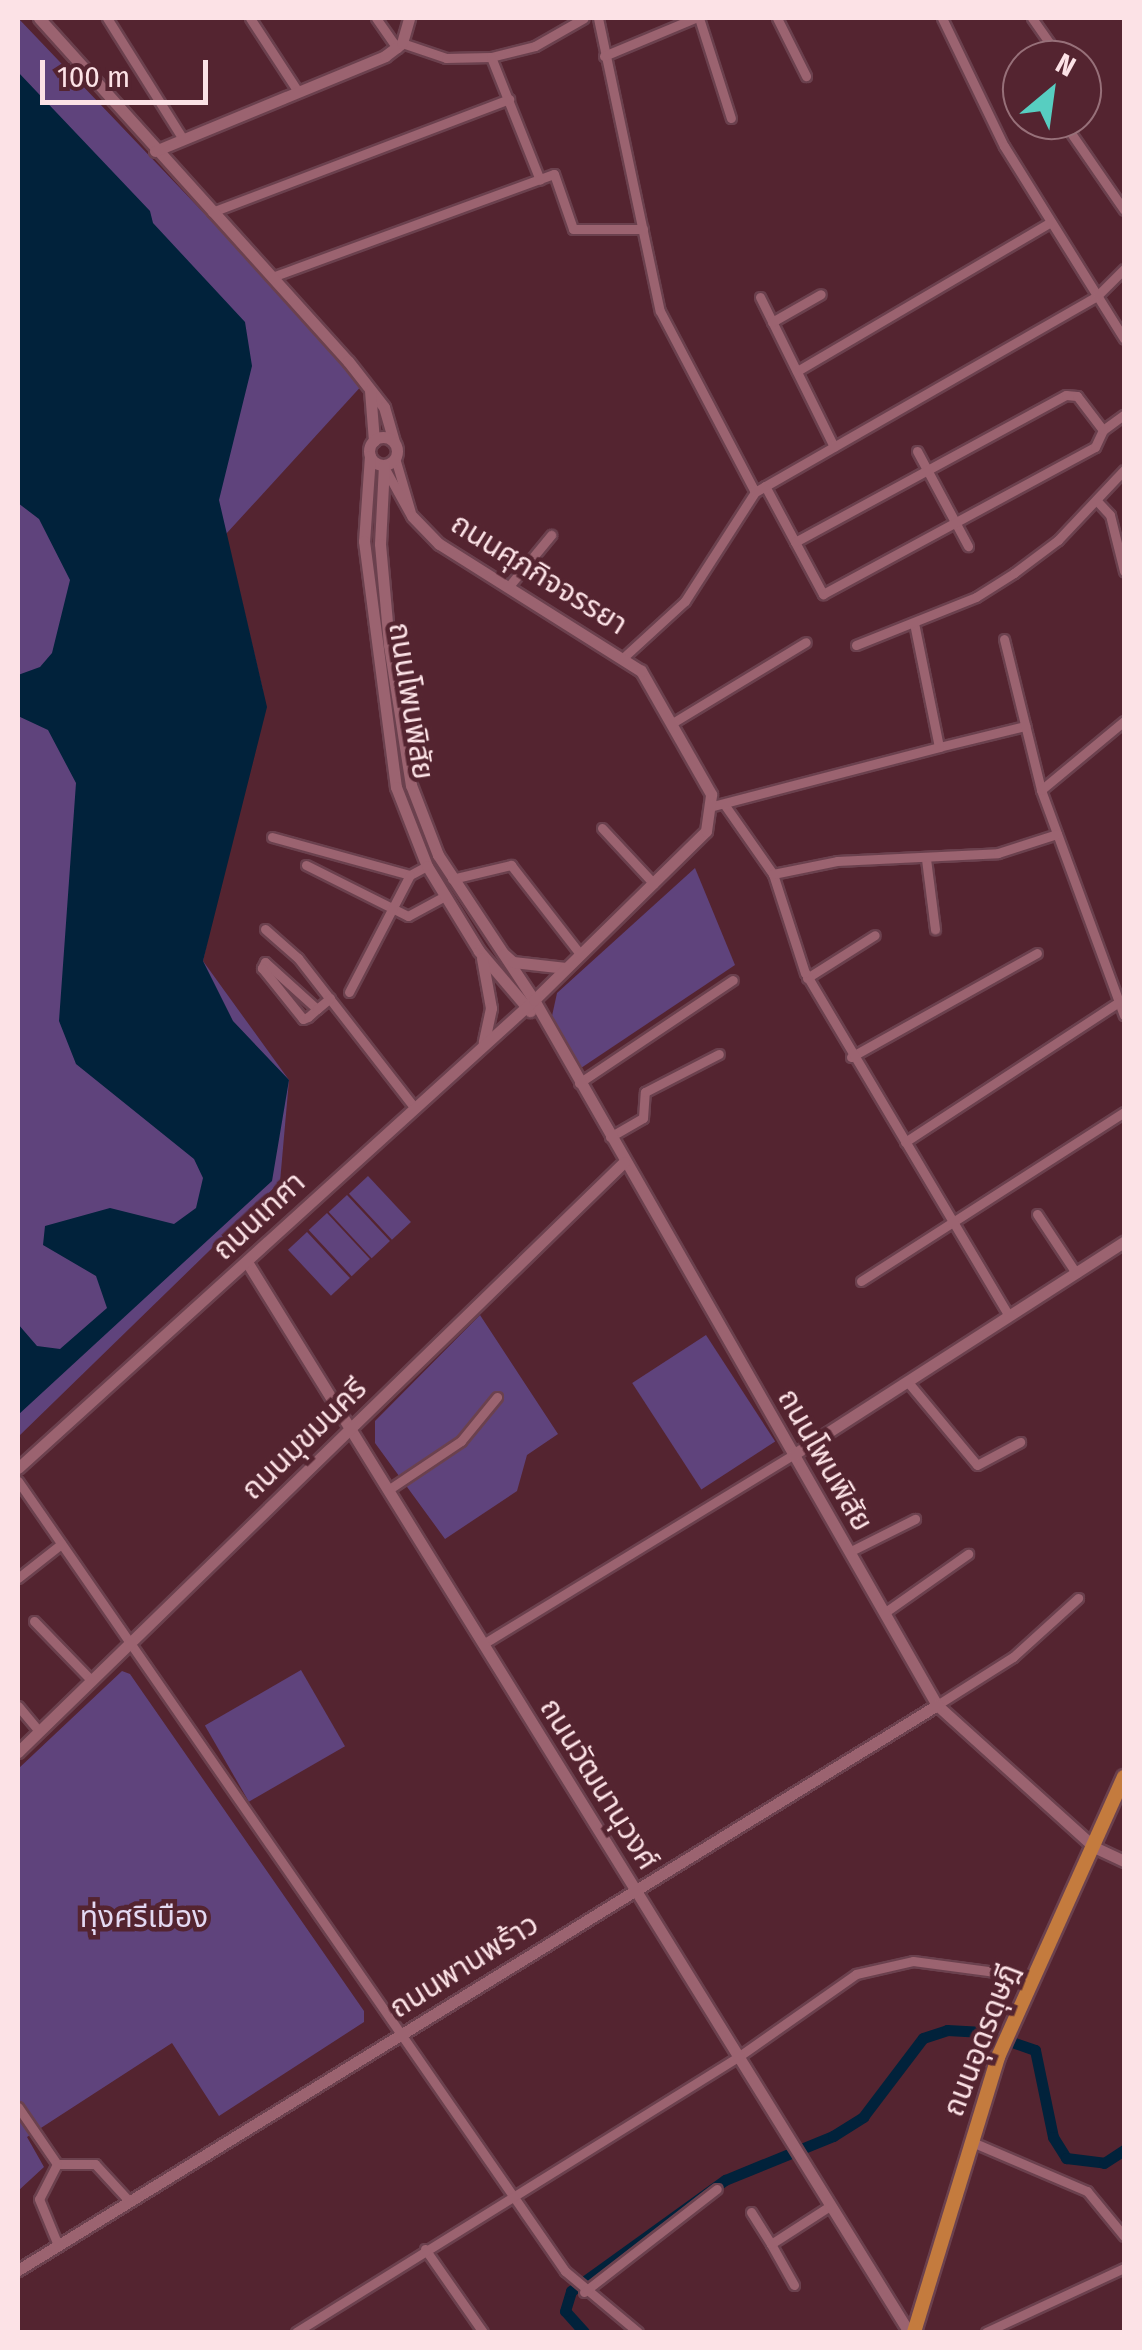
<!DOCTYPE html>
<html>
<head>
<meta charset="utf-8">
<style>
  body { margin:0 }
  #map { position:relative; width:1142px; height:2350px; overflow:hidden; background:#542430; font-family:"Fira Sans Condensed","Noto Sans Thai",sans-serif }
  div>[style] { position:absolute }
  .green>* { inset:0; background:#5f437c; transform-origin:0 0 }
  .water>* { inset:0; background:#01223b }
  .canal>* { height:11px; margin:-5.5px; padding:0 5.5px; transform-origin:5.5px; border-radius:5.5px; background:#01223b }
  .roads { filter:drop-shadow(2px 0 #6b414e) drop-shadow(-2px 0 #6b414e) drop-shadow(0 2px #6b414e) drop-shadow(0 -2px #6b414e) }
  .minor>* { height:9px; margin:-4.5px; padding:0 4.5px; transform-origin:4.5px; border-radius:4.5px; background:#9b6370 }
  .tertiary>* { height:11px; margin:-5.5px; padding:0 5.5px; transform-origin:5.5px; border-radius:5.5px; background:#9b6370 }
  .tertiary>.ring { margin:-5.5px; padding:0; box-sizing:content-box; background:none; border:11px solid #9b6370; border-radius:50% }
  .primary>* { height:14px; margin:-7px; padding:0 7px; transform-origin:7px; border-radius:7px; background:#c47b3e }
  span { translate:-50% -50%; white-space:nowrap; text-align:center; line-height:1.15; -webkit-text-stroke:9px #542430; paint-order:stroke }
  .street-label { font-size:30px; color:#fce2e6 }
  .park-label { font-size:30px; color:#e4d9f2 }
  .frame { position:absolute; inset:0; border:20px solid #fce2e6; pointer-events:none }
  .north { position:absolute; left:1002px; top:40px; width:100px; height:100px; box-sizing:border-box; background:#542430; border:2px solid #977079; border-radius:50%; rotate:29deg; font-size:28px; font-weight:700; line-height:40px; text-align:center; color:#fce2e6 }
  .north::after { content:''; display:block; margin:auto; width:35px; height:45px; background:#57cec1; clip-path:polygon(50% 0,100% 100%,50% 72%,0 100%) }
  .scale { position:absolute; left:40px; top:60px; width:168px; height:45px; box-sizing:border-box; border:5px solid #fce2e6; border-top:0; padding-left:12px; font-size:30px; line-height:35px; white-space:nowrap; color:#fce2e6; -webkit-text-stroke:8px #542430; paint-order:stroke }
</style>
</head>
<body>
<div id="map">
  <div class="green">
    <i style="clip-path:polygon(18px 18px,365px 382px,226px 534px,263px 691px,203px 961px,289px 1080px,280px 1182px,18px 1437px)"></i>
    <i style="clip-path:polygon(695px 868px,735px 965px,581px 1068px,552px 1016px,557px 993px)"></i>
    <i style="left:368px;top:1176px;width:63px;height:26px;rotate:47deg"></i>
    <i style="left:347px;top:1195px;width:63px;height:25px;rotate:47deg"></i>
    <i style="left:327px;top:1213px;width:63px;height:25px;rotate:47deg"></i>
    <i style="left:307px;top:1232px;width:63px;height:26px;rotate:47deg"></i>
    <i style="clip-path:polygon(480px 1315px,558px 1434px,527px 1455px,517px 1491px,445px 1539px,375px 1443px,375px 1421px)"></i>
    <i style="left:706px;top:1335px;width:127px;height:88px;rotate:57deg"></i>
    <i style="left:301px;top:1670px;width:88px;height:111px;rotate:60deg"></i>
    <i style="clip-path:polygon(122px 1671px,130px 1674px,364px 2011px,364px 2022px,219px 2116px,172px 2043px,27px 2137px,44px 2167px,18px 2191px,18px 1769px)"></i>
  </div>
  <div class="water">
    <i style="clip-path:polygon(18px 72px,150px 211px,153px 223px,245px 322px,252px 366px,219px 500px,267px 707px,203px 961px,233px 1021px,289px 1080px,272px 1181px,18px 1415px,18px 1324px,37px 1346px,60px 1349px,107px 1308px,96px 1276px,43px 1245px,45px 1226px,110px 1208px,174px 1224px,196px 1208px,203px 1178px,194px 1159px,76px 1064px,59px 1021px,76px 783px,48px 730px,18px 716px,18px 675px,40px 667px,52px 653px,70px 580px,39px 519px,18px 503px)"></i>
  </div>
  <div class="canal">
    <i style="left:584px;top:2332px;width:28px;rotate:-132deg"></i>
    <i style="left:565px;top:2311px;width:21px;rotate:-73deg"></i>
    <i style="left:571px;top:2291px;width:190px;rotate:-35.8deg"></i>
    <i style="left:725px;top:2180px;width:117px;rotate:-22.2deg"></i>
    <i style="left:833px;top:2136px;width:36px;rotate:-32deg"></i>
    <i style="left:863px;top:2117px;width:99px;rotate:-52.8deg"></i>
    <i style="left:923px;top:2038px;width:25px;rotate:-18deg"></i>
    <i style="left:947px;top:2030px;width:36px;rotate:3deg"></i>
    <i style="left:983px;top:2032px;width:55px;rotate:19.1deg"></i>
    <i style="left:1035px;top:2050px;width:89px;rotate:78.3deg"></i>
    <i style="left:1053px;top:2137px;width:25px;rotate:58deg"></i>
    <i style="left:1066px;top:2158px;width:38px;rotate:7deg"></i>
    <i style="left:1104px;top:2163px;width:24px;rotate:-33deg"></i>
  </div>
  <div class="roads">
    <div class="minor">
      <i style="left:107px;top:18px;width:143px;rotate:57.9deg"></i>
      <i style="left:250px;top:18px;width:86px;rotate:56.9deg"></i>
      <i style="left:376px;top:18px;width:37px;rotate:55deg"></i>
      <i style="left:598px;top:18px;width:299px;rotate:78.1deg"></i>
      <i style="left:660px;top:311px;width:204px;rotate:62.3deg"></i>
      <i style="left:699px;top:18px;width:105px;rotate:72.3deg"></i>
      <i style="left:777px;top:18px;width:65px;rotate:63.4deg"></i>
      <i style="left:942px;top:18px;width:142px;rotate:64.2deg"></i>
      <i style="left:1004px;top:146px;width:227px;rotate:58.1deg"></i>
      <i style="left:1032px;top:18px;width:35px;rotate:55deg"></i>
      <i style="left:1052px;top:47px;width:13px;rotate:99deg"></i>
      <i style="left:402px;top:43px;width:46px;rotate:18.8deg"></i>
      <i style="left:446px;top:58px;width:45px;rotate:-1.3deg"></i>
      <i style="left:491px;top:57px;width:45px;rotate:-14deg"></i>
      <i style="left:535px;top:46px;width:56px;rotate:-29.7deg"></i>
      <i style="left:604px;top:56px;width:99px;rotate:-22.7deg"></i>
      <i style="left:491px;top:57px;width:132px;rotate:68.3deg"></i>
      <i style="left:1062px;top:120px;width:109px;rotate:55.4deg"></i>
      <i style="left:212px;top:212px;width:318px;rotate:-20.8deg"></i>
      <i style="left:272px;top:277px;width:300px;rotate:-20.1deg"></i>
      <i style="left:554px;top:174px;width:58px;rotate:70.9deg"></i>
      <i style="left:573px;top:229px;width:70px"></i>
      <i style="left:760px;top:297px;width:167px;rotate:63.7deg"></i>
      <i style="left:772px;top:322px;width:56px;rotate:-29.7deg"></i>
      <i style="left:797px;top:371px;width:294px;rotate:-30.4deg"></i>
      <i style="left:917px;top:451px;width:108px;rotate:61.8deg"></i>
      <i style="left:395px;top:458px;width:60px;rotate:73.7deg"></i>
      <i style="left:384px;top:467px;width:54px;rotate:61deg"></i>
      <i style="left:765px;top:486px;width:123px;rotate:61.8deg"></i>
      <i style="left:823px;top:594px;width:309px;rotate:-28.4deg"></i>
      <i style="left:1095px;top:447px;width:19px;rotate:-65deg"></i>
      <i style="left:1103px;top:430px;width:26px;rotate:-36deg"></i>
      <i style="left:1097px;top:501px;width:19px;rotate:47deg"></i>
      <i style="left:1110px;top:515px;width:58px;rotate:76deg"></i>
      <i style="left:795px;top:542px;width:308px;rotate:-28.5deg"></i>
      <i style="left:1066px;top:395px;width:11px;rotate:5deg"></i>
      <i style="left:1077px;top:396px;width:43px;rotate:52.6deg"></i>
      <i style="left:510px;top:585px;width:65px;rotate:-50.6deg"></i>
      <i style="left:914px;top:623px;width:126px;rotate:78.6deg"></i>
      <i style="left:939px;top:747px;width:89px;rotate:-13.7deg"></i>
      <i style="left:1004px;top:639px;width:155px;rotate:76.2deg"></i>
      <i style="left:1041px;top:790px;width:240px;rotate:69.8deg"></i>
      <i style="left:856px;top:645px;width:129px;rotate:-21.8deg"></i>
      <i style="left:976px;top:597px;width:45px;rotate:-32.3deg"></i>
      <i style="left:1014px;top:573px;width:55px;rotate:-36.9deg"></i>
      <i style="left:1058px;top:540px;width:96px;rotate:-46.7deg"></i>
      <i style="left:625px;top:656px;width:81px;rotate:-42.5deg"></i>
      <i style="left:685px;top:601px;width:130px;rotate:-57.3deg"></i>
      <i style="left:755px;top:492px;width:394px;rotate:-29.8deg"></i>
      <i style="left:1097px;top:296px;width:38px;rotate:-45deg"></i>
      <i style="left:674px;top:722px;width:154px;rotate:-31.2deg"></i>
      <i style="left:1041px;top:790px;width:108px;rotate:-39.7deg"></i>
      <i style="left:724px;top:804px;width:85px;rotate:55deg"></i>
      <i style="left:713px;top:806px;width:234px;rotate:-14.6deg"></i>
      <i style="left:602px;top:828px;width:76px;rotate:47.1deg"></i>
      <i style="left:272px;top:837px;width:143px;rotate:15.4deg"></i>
      <i style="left:410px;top:875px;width:19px;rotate:-28deg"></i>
      <i style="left:926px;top:859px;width:71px;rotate:82.7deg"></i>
      <i style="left:306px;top:865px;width:114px;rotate:26.6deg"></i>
      <i style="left:408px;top:916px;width:42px;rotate:-28.4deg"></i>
      <i style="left:452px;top:879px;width:61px;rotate:-13.3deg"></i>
      <i style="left:511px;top:865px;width:113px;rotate:52.2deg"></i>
      <i style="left:265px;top:929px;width:44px;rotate:41.3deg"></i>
      <i style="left:298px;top:958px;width:189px;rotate:52.1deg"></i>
      <i style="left:807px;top:978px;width:80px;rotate:-32.3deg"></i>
      <i style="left:349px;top:992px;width:132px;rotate:-62.5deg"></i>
      <i style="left:317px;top:1009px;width:70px;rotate:-137.9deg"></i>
      <i style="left:265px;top:962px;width:7px;rotate:117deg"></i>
      <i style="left:262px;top:968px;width:65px;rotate:51.2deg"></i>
      <i style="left:303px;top:1019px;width:5px;rotate:-22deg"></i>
      <i style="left:308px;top:1017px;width:12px;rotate:-42deg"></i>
      <i style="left:317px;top:1009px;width:17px;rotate:-40deg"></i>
      <i style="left:851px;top:1057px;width:213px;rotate:-29.2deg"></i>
      <i style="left:579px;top:1083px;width:185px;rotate:-33.8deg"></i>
      <i style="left:610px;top:1137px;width:38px;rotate:-30deg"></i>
      <i style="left:643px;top:1118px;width:26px;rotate:-86deg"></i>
      <i style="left:645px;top:1092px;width:83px;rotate:-27.2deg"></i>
      <i style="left:905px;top:1142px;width:256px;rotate:-33.2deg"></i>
      <i style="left:1037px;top:1214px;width:71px;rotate:56.5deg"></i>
      <i style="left:861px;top:1281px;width:313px;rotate:-32.7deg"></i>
      <i style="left:1009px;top:1316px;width:399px;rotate:-120.7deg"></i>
      <i style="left:805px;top:973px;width:104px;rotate:-107.9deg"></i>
      <i style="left:773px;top:874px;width:65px;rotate:-11.5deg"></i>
      <i style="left:837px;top:861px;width:161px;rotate:-2.8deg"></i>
      <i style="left:998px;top:853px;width:62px;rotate:-17.9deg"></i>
      <i style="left:907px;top:1381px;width:109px;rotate:50.2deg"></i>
      <i style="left:977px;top:1465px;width:49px;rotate:-28.1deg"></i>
      <i style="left:18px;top:1481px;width:961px;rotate:55.3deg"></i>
      <i style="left:565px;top:2271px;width:95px;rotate:39.9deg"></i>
      <i style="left:388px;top:1490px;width:88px;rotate:-33.9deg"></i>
      <i style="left:461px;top:1441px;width:57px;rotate:-50.7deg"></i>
      <i style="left:849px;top:1552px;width:74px;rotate:-26.6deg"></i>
      <i style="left:18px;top:1578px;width:55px;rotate:-38.3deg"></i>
      <i style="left:884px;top:1613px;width:103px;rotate:-35.1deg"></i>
      <i style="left:34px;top:1621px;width:82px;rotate:46deg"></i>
      <i style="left:483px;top:1644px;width:363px;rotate:-31.4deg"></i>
      <i style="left:937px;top:1705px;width:90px;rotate:-32.3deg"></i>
      <i style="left:1013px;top:1657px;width:88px;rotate:-42.2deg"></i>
      <i style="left:18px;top:1706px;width:33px;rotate:50deg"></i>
      <i style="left:18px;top:2107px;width:69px;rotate:55.6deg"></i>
      <i style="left:57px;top:2164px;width:38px"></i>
      <i style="left:95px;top:2164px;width:50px;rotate:47.4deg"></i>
      <i style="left:972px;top:2142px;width:125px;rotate:23.1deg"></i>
      <i style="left:1087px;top:2191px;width:58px;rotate:50.6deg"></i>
      <i style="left:57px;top:2164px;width:39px;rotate:117deg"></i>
      <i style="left:39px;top:2199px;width:50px;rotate:67.6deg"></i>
      <i style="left:751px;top:2212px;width:38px;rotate:58deg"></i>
      <i style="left:425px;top:2249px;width:101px;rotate:55.1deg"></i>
      <i style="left:794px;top:2285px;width:47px;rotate:-119.3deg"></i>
      <i style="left:771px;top:2244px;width:70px;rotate:-32.8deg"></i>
      <i style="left:584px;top:2292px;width:168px;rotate:-37.8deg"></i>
      <i style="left:296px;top:2332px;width:521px;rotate:-31.89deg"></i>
      <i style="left:738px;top:2057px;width:144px;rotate:-35.1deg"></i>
      <i style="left:856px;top:1974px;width:58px;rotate:-12.8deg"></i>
      <i style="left:913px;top:1961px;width:121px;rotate:7.6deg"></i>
      <i style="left:986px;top:2332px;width:152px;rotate:-24.9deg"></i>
    </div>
    <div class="tertiary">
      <i style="left:39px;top:18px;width:462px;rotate:48deg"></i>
      <i style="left:348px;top:361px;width:58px;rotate:52deg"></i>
      <i style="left:384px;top:407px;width:36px;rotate:74deg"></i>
      <i style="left:155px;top:151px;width:249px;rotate:-22.4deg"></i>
      <i style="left:385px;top:56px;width:21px;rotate:-37deg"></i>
      <i style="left:402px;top:43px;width:26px;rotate:-74deg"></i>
      <i style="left:370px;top:390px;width:51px;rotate:85.5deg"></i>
      <i class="ring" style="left:369px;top:437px;width:17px;height:17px"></i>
      <i style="left:370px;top:456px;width:85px;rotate:94deg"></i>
      <i style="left:364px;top:541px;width:248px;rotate:82.6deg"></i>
      <i style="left:396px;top:787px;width:85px;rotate:68.6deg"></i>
      <i style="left:427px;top:866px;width:100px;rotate:58.5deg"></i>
      <i style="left:479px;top:951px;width:79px;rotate:49.6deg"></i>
      <i style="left:384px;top:465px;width:79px;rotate:92.9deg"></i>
      <i style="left:380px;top:544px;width:101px;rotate:84.9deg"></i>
      <i style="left:389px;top:645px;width:142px;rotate:81.1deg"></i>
      <i style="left:411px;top:785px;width:75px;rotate:68.9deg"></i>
      <i style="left:438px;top:855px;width:174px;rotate:56.5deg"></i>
      <i style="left:534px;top:1000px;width:812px;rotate:60.25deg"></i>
      <i style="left:937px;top:1705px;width:212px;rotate:42.1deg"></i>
      <i style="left:1094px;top:1847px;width:33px;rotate:25deg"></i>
      <i style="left:504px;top:954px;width:12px;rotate:42deg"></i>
      <i style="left:513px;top:962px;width:53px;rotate:6.5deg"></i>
      <i style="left:482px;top:958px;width:51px;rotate:79.8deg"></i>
      <i style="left:491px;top:1008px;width:35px;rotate:102deg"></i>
      <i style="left:247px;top:1262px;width:1258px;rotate:58.26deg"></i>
      <i style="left:793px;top:1455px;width:394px;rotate:-32.8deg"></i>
      <i style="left:18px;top:1468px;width:697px;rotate:-42.21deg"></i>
      <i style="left:534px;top:1000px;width:241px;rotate:-44.5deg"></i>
      <i style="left:706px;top:831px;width:37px;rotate:-82deg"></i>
      <i style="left:711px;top:794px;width:142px;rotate:-119.6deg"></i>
      <i style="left:641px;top:671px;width:239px;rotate:-147.8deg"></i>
      <i style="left:439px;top:544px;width:39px;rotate:-134deg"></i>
      <i style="left:18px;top:1752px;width:846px;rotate:-44.23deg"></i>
      <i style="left:18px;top:2270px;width:1079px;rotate:-31.58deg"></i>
    </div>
    <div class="primary">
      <i style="left:914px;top:2332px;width:288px;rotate:-73deg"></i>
      <i style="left:998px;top:2057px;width:307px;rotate:-65.8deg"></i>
    </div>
  </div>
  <div class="street-label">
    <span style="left:539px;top:574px;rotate:32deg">ถนนศุภกิจจรรยา</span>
    <span style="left:411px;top:701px;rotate:81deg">ถนนโพนพิสัย</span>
    <span style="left:259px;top:1216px;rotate:-43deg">ถนนเทศา</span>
    <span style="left:304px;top:1439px;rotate:-44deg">ถนนมุขมนครี</span>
    <span style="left:825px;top:1460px;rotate:60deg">ถนนโพนพิสัย</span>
    <span style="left:599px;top:1784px;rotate:58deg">ถนนวัฒนานุวงศ์</span>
    <span style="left:464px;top:1966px;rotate:-32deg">ถนนพานพร้าว</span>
    <span style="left:981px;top:2040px;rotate:-69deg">ถนนอุดรดุษฎี</span>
  </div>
  <div class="park-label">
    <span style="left:144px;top:1917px">ทุ่งศรีเมือง</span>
  </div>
  <div class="frame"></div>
  <div class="north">N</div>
  <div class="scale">100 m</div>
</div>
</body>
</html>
